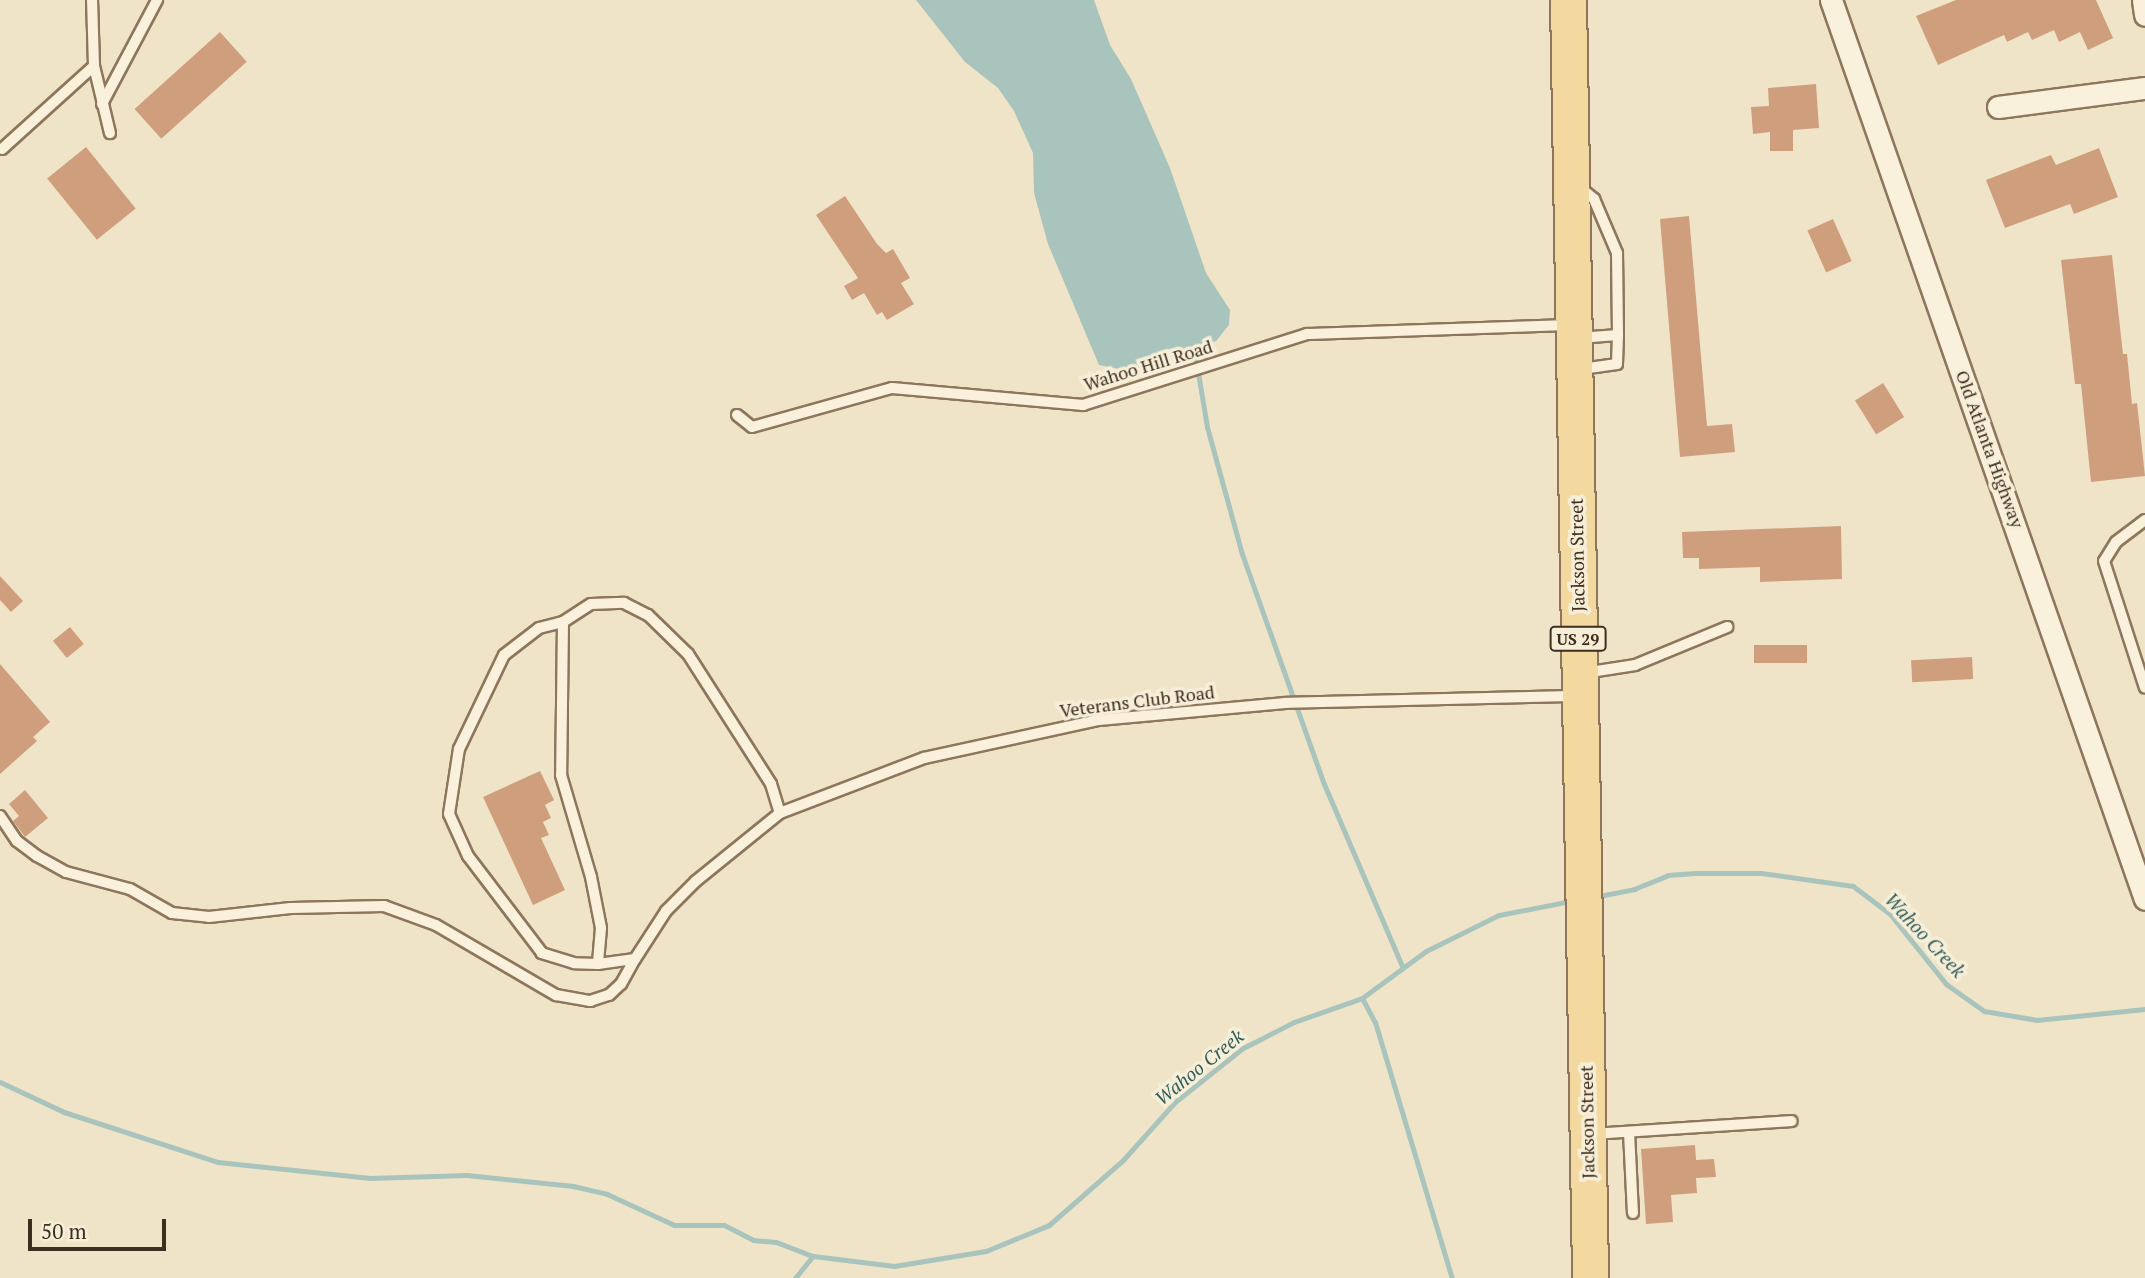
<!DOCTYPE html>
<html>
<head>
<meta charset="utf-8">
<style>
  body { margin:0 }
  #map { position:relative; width:2145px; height:1278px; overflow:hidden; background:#f0e4c8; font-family:"PT Serif",serif }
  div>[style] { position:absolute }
  .water>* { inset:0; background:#a9c4bc }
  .stream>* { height:5px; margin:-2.5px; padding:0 2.5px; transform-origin:2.5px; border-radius:2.5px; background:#a9c4bc }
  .building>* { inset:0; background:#cf9f7d; transform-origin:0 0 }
  .roads { filter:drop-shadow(2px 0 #8d765c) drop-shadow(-2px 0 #8d765c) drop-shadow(0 2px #8d765c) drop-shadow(0 -2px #8d765c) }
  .lane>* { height:10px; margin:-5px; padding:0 5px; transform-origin:5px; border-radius:5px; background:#faf1dc }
  .street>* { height:21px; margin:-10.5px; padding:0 10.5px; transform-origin:10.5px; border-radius:10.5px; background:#faf1dc }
  .primary>* { height:35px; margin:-17.5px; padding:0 17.5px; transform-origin:17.5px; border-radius:17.5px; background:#f3d9a0 }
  span { translate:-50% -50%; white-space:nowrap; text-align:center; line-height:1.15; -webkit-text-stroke:7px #f7eed8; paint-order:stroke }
  .shield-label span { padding:2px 5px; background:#f7eed8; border:2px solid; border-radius:5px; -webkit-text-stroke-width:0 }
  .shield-label { font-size:16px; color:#3d2e20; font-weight:700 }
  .street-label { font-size:18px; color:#3d2e20 }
  .water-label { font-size:19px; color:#2f5d5a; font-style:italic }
  .scale { position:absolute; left:28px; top:1219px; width:138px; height:32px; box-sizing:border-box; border:4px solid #3d2e20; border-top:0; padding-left:9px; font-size:21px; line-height:24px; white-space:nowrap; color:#3d2e20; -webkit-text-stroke:5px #f7eed8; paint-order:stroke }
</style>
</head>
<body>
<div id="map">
  <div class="water">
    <i style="clip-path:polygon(916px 0,1094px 0,1110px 45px,1131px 79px,1170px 168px,1206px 273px,1230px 310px,1229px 325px,1216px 341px,1130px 371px,1099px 365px,1048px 244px,1034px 193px,1033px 153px,1014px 111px,998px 88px,965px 62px)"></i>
  </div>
  <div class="stream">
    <i style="left:1194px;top:349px;width:79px;rotate:80.5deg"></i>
    <i style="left:1207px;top:427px;width:132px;rotate:74.6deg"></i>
    <i style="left:1242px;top:554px;width:244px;rotate:70.4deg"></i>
    <i style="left:1324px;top:784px;width:200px;rotate:66.8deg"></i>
    <i style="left:1599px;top:896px;width:36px;rotate:-11deg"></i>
    <i style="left:1634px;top:889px;width:37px;rotate:-22deg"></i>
    <i style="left:1668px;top:875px;width:27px;rotate:-4deg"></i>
    <i style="left:1695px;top:873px;width:66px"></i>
    <i style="left:1761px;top:873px;width:93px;rotate:8deg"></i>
    <i style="left:1853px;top:886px;width:46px;rotate:37.1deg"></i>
    <i style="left:1890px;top:914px;width:90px;rotate:51.3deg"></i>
    <i style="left:1946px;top:984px;width:47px;rotate:35.4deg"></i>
    <i style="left:1984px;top:1011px;width:54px;rotate:9.6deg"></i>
    <i style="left:2037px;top:1020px;width:109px;rotate:-5.8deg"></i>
    <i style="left:1362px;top:998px;width:27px;rotate:62deg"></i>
    <i style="left:1375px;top:1022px;width:267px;rotate:73.3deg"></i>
    <i style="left:0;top:1082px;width:71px;rotate:25.1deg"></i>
    <i style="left:64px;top:1112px;width:162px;rotate:18deg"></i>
    <i style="left:218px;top:1162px;width:153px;rotate:6deg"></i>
    <i style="left:370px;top:1178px;width:97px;rotate:-1.8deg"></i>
    <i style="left:467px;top:1175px;width:107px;rotate:5.9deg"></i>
    <i style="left:573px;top:1186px;width:35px;rotate:13deg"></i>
    <i style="left:607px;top:1194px;width:74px;rotate:24.8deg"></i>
    <i style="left:674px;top:1225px;width:50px"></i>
    <i style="left:724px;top:1225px;width:33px;rotate:27deg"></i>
    <i style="left:753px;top:1240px;width:23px;rotate:5deg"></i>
    <i style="left:776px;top:1242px;width:40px;rotate:21deg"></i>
    <i style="left:813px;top:1256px;width:82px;rotate:7deg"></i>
    <i style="left:894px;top:1266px;width:93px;rotate:-9.3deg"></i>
    <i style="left:986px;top:1251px;width:68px;rotate:-22.4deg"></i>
    <i style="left:1049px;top:1225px;width:98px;rotate:-41.3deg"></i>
    <i style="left:1123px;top:1160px;width:78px;rotate:-48.1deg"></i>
    <i style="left:1175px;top:1102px;width:87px;rotate:-38.5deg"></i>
    <i style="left:1243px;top:1048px;width:57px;rotate:-27deg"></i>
    <i style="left:1294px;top:1022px;width:72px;rotate:-19.4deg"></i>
    <i style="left:1362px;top:998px;width:79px;rotate:-36.3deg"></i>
    <i style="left:1426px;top:951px;width:81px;rotate:-26.3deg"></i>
    <i style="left:1499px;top:915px;width:67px;rotate:-11.1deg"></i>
    <i style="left:795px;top:1278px;width:28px;rotate:-51deg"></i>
  </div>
  <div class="building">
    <i style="clip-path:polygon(1956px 0,2096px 0,2113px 38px,2088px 50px,2080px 32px,2059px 42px,2054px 30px,2032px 40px,2028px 32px,2007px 42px,2004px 35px,1938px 65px,1916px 16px)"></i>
    <i style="left:220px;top:32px;width:40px;height:115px;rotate:48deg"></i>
    <i style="clip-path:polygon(1816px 84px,1819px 128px,1793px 130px,1793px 151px,1770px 151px,1770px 132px,1753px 134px,1751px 107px,1769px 106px,1768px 88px)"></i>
    <i style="left:86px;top:147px;width:79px;height:50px;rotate:51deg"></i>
    <i style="clip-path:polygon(2099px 148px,2118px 197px,2074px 214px,2070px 204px,2005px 228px,1986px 180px,2051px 155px,2056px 165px)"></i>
    <i style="clip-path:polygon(845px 196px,877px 244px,886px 253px,893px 249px,910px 278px,901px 283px,914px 304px,887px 320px,882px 312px,877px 315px,864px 293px,852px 300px,844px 286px,858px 278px,816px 215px)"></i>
    <i style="clip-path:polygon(1689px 216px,1707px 426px,1732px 424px,1735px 452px,1680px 457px,1660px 219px)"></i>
    <i style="left:1833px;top:219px;width:46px;height:28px;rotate:66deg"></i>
    <i style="clip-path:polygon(2112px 255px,2123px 354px,2127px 354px,2132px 404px,2137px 403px,2145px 476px,2091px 482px,2081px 384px,2075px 384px,2061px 260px)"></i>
    <i style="left:1883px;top:383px;width:40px;height:33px;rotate:58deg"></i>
    <i style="clip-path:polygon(1841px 526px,1842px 579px,1760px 582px,1760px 567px,1699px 569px,1699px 558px,1683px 558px,1682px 532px)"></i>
    <i style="clip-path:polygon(0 576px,23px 601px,11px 612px,0 600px)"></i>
    <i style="left:70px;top:627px;width:22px;height:22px;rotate:51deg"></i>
    <i style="left:1754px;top:645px;width:53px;height:18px"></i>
    <i style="left:1972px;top:657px;width:22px;height:61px;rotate:87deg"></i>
    <i style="clip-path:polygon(0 664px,50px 722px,33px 737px,37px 741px,0 774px)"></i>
    <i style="clip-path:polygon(540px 771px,554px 800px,545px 805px,551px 818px,543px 822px,549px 835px,541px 838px,565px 890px,533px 905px,483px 797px)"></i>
    <i style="clip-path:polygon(25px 790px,48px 818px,25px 837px,13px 821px,19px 816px,9px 804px)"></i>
    <i style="clip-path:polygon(1695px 1145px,1696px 1160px,1714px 1159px,1716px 1177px,1696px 1178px,1697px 1193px,1671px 1195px,1673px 1222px,1646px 1224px,1641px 1149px)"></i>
  </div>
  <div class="roads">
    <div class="lane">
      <i style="left:94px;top:66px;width:69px;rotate:76.6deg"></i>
      <i style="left:102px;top:104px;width:118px;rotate:-62.1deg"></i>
      <i style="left:2px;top:149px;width:124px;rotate:-42.1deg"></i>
      <i style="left:94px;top:66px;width:66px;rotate:-91.7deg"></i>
      <i style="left:1578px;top:186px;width:21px;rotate:39deg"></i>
      <i style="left:1594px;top:199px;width:59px;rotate:66.9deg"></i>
      <i style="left:1617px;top:253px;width:82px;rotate:89.3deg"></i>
      <i style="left:1578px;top:338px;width:40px;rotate:-4.3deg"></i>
      <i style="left:1618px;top:335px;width:29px;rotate:92deg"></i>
      <i style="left:1617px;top:364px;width:36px;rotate:172deg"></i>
      <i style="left:737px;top:415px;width:19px;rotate:39deg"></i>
      <i style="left:752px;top:427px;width:145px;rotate:-15.6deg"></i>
      <i style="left:892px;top:388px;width:192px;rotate:5.1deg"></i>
      <i style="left:1083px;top:405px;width:235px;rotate:-17.6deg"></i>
      <i style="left:1307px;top:334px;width:263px;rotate:-2deg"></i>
      <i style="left:2145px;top:520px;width:36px;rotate:143deg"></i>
      <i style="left:2116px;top:542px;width:22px;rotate:122deg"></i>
      <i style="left:2104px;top:561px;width:133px;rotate:72.1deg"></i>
      <i style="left:563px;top:622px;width:153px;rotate:90.7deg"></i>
      <i style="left:561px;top:775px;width:106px;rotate:73.6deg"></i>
      <i style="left:591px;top:877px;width:52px;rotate:78.9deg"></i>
      <i style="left:601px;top:928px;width:36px;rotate:95deg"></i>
      <i style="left:598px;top:964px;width:37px;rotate:-8deg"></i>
      <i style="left:635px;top:959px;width:57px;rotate:-57.1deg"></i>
      <i style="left:666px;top:911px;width:42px;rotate:-45deg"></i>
      <i style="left:696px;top:881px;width:108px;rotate:-39deg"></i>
      <i style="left:780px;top:813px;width:154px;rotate:-20.9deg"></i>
      <i style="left:924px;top:758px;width:179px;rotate:-12.3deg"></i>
      <i style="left:1099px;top:720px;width:187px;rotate:-5.2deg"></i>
      <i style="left:1285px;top:703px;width:291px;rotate:-1.4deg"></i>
      <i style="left:1584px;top:673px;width:52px;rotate:-8.9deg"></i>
      <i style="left:1635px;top:665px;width:100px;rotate:-22.4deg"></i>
      <i style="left:0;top:816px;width:30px;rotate:56deg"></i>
      <i style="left:17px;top:841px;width:25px;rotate:37deg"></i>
      <i style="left:37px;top:856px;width:33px;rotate:29deg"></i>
      <i style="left:66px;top:872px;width:66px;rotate:14.9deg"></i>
      <i style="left:130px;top:889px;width:48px;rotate:29.7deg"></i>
      <i style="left:172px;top:913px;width:37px;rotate:6deg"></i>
      <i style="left:209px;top:917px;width:82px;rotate:-6.3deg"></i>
      <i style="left:291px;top:908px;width:93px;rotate:-1.2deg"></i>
      <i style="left:384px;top:906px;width:55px;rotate:20.1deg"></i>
      <i style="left:436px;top:925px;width:139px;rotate:30.3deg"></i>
      <i style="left:556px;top:995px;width:35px;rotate:10deg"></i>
      <i style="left:590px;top:1001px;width:20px;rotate:-18deg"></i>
      <i style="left:609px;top:995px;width:16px;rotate:-43deg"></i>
      <i style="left:621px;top:984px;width:29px;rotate:-61deg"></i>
      <i style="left:598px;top:964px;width:24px;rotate:-178deg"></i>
      <i style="left:574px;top:963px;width:34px;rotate:-163deg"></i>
      <i style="left:542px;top:953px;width:122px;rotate:-127.3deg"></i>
      <i style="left:468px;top:856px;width:46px;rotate:-114.3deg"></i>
      <i style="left:449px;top:814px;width:66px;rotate:-81.3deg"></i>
      <i style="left:459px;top:749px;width:104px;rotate:-64.4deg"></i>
      <i style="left:504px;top:655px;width:44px;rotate:-37.6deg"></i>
      <i style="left:539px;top:628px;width:25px;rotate:-14deg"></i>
      <i style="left:563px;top:622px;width:33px;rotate:-33deg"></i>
      <i style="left:591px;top:604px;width:33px;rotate:-2deg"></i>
      <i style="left:624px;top:603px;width:27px;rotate:27deg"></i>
      <i style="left:648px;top:615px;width:56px;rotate:44.3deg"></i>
      <i style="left:688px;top:654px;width:154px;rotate:57.4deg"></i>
      <i style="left:771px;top:784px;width:30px;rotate:73deg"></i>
      <i style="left:1629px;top:1132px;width:81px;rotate:87.2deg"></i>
      <i style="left:1593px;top:1134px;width:199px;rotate:-3.7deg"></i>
    </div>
    <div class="street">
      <i style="left:1831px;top:0;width:952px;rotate:70.75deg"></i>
      <i style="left:2143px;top:0;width:15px;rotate:82deg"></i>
      <i style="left:1998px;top:107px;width:148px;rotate:-7.4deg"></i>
    </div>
    <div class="primary">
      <i style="left:1568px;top:0;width:1278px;rotate:89.01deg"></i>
    </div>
  </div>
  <div class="shield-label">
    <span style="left:1578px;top:639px">US 29</span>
  </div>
  <div class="street-label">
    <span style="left:1148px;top:365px;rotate:-17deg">Wahoo Hill Road</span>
    <span style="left:1990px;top:449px;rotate:70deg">Old Atlanta Highway</span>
    <span style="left:1577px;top:555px;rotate:-91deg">Jackson Street</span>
    <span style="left:1137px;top:701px;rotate:-7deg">Veterans Club Road</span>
    <span style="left:1587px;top:1122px;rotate:-91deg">Jackson Street</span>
  </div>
  <div class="water-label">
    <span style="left:1925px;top:935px;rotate:47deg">Wahoo Creek</span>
    <span style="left:1199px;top:1067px;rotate:-39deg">Wahoo Creek</span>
  </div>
  <div class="scale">50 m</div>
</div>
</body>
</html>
